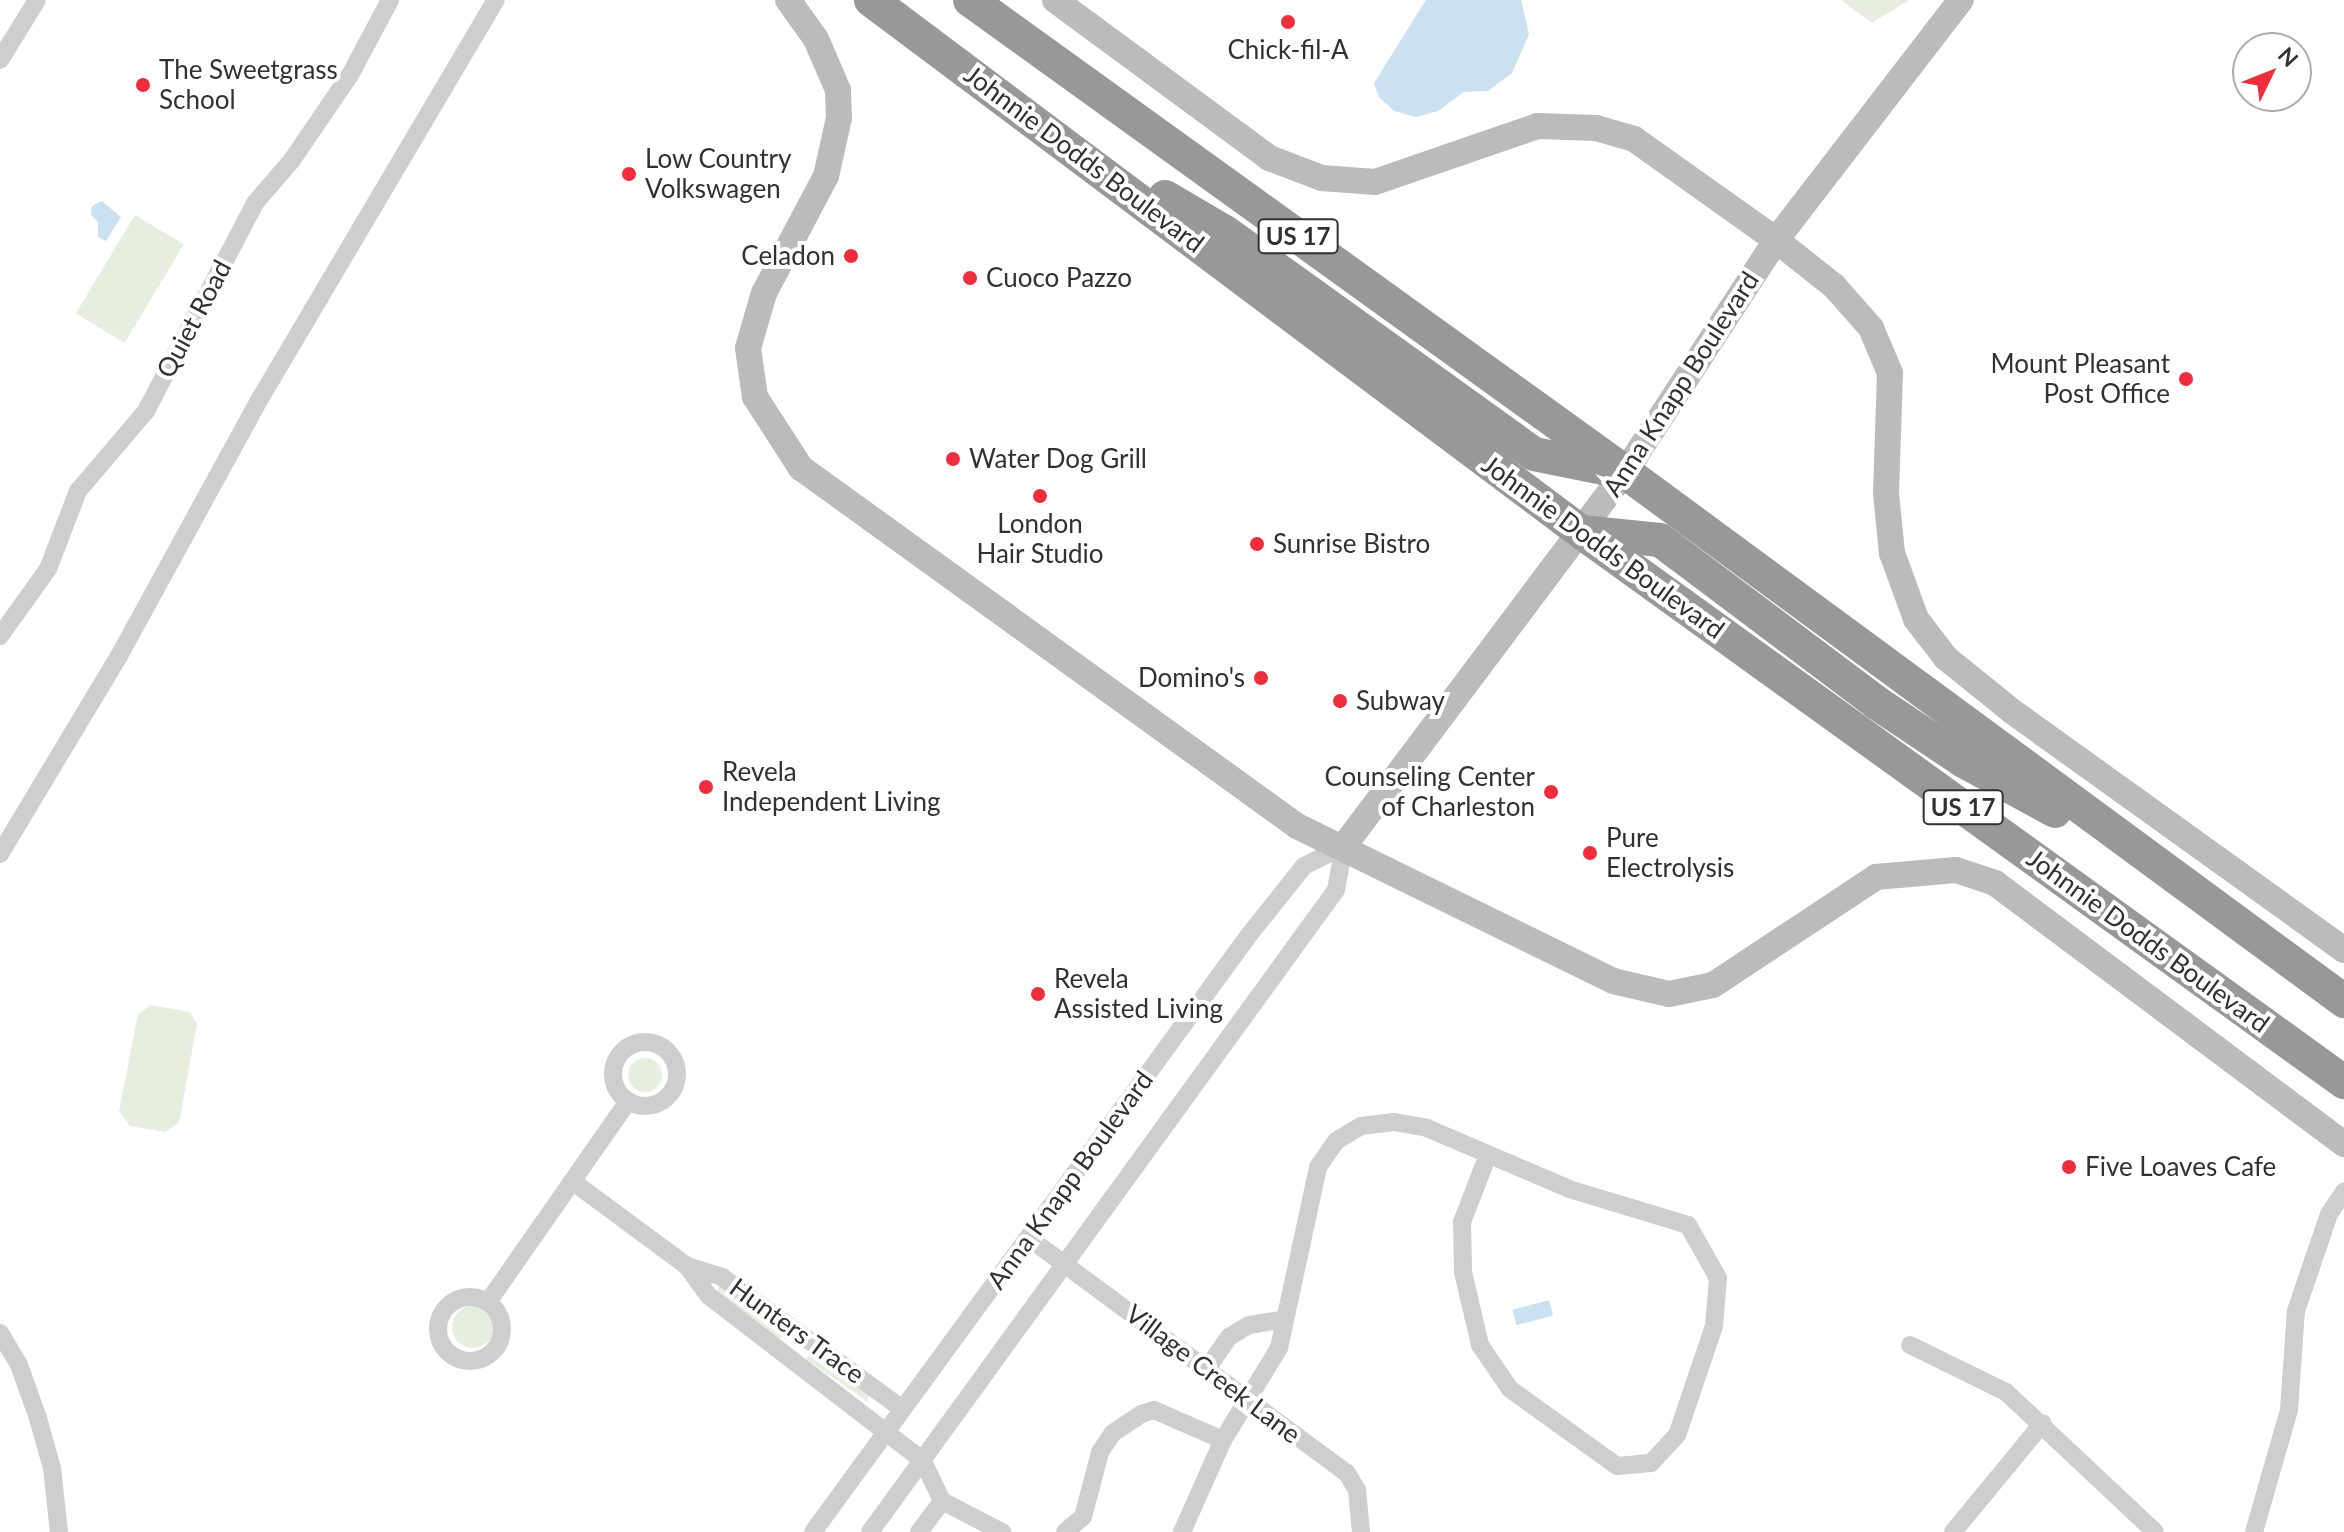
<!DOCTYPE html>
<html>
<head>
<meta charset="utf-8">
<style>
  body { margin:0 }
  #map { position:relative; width:2344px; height:1532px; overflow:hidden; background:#fff; font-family:Lato,sans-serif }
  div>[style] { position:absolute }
  .green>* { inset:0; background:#e7eedf; transform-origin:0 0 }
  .round { border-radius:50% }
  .water>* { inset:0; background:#cbe1ef; transform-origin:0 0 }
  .street>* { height:18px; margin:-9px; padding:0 9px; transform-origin:9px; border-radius:9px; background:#cecece }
  .street>.ring { margin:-9px; padding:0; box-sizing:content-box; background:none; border:18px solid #cecece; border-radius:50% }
  .secondary>* { height:26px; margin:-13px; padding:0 13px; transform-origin:13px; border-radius:13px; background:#bbb }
  .highway>* { height:34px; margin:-17px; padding:0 17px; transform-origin:17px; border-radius:17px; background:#989898 }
  .dots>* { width:22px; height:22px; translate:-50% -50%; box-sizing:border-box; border:4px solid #fff; border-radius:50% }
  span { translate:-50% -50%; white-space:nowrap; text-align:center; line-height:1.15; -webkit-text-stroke:8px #fff; paint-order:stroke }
  .shield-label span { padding:2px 6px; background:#fff; border:2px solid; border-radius:6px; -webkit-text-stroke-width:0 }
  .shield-label { font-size:24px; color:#313131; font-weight:700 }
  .poi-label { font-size:26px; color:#313131 }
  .left { translate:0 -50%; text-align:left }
  .right { translate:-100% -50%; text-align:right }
  .street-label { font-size:26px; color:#313131 }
  .north { position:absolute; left:2232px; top:32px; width:80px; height:80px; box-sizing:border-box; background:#fff; border:2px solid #adadad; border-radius:50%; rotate:47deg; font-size:22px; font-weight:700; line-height:32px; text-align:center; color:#313131 }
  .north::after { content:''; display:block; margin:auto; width:28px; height:36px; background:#ee2d3d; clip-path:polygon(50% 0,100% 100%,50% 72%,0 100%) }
</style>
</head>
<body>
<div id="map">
  <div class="green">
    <i style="clip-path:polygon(1841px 0,1909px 0,1872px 23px)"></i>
    <i style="left:135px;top:215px;width:57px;height:115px;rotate:31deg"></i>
    <i style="clip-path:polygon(151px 1005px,190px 1012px,197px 1024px,179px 1123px,165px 1132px,130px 1126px,119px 1111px,138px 1014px)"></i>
    <i class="round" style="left:628px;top:1058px;width:34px;height:34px"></i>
    <i style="clip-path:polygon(718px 1285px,784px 1330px,786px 1335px,778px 1339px,718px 1295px)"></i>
    <i class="round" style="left:452px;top:1306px;width:42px;height:42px"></i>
    <i style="clip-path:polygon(812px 1350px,869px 1393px,868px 1402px,806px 1359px)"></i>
  </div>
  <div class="water">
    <i style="clip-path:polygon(1426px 0,1521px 0,1529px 34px,1512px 73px,1488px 91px,1464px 92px,1438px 111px,1416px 117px,1394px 111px,1379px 97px,1374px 83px)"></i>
    <i style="clip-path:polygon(102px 201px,121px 217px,106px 241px,98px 237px,98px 222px,91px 215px,92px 206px)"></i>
    <i style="left:1549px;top:1300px;width:16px;height:38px;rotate:75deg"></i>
  </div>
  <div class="street">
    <i style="left:0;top:60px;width:70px;rotate:-58.3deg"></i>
    <i style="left:0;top:636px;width:82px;rotate:-54.4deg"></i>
    <i style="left:48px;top:569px;width:84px;rotate:-69deg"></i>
    <i style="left:78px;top:491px;width:105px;rotate:-49.6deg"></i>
    <i style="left:146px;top:411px;width:235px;rotate:-62.3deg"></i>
    <i style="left:255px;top:203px;width:57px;rotate:-49.3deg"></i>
    <i style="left:292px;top:160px;width:103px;rotate:-55.7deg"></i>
    <i style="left:350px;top:75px;width:85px;rotate:-61.9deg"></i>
    <i style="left:0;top:854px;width:231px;rotate:-59deg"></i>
    <i style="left:119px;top:656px;width:295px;rotate:-61.3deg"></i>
    <i style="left:261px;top:397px;width:461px;rotate:-59.4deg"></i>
    <i class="ring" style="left:613px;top:1042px;width:46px;height:46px"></i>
    <i style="left:572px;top:1181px;width:143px;rotate:36.5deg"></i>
    <i style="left:687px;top:1266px;width:37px;rotate:54deg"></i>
    <i style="left:709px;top:1296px;width:270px;rotate:37.6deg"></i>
    <i style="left:923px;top:1461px;width:44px;rotate:64.6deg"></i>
    <i style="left:1029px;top:1238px;width:395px;rotate:36.5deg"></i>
    <i style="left:1347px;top:1473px;width:20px;rotate:60deg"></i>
    <i style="left:1357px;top:1490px;width:42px;rotate:84.6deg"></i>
    <i style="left:687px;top:1266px;width:37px;rotate:17deg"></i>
    <i style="left:722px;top:1277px;width:222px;rotate:36.2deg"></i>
    <i class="ring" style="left:438px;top:1297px;width:46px;height:46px"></i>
    <i style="left:488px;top:1302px;width:245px;rotate:-55.1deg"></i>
    <i style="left:0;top:1333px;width:37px;rotate:59deg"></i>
    <i style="left:19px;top:1365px;width:56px;rotate:70.3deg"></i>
    <i style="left:38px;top:1418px;width:52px;rotate:74.4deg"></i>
    <i style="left:52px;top:1468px;width:64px;rotate:83.8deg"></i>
    <i style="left:1910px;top:1345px;width:107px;rotate:26.1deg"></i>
    <i style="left:2006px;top:1392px;width:204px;rotate:43.2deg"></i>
    <i style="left:1206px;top:1370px;width:40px;rotate:-55.1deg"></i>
    <i style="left:1229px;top:1337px;width:23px;rotate:-31deg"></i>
    <i style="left:1249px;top:1325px;width:33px;rotate:-9deg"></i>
    <i style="left:813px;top:1532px;width:739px;rotate:-53.86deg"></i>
    <i style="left:1249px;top:935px;width:88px;rotate:-51.4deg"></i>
    <i style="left:1304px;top:866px;width:45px;rotate:-26.6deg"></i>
    <i style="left:870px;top:1532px;width:793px;rotate:-54.03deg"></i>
    <i style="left:1336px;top:890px;width:45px;rotate:-79.7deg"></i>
    <i style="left:919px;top:1532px;width:39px;rotate:-53deg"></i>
    <i style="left:942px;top:1501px;width:68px;rotate:27.3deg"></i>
    <i style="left:1065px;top:1532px;width:23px;rotate:-40deg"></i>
    <i style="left:1083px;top:1517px;width:67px;rotate:-75.3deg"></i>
    <i style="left:1100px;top:1452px;width:23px;rotate:-56deg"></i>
    <i style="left:1113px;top:1433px;width:34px;rotate:-34deg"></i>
    <i style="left:1141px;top:1414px;width:14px;rotate:-17deg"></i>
    <i style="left:1154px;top:1410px;width:75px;rotate:23.5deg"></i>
    <i style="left:1182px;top:1532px;width:101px;rotate:-66deg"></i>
    <i style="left:1223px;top:1440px;width:108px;rotate:-58.7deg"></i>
    <i style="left:1279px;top:1348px;width:185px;rotate:-77.8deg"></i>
    <i style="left:1318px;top:1167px;width:32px;rotate:-55deg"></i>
    <i style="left:1336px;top:1141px;width:29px;rotate:-31deg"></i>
    <i style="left:1361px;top:1126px;width:33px;rotate:-7deg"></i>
    <i style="left:1394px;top:1122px;width:34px;rotate:10deg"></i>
    <i style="left:1427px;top:1128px;width:155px;rotate:23.2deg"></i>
    <i style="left:1569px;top:1189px;width:124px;rotate:16.8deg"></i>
    <i style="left:1688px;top:1225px;width:61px;rotate:60.5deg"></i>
    <i style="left:1718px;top:1278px;width:48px;rotate:94.8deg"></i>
    <i style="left:1714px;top:1326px;width:115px;rotate:108.7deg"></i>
    <i style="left:1677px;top:1435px;width:38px;rotate:133deg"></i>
    <i style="left:1651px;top:1463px;width:34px;rotate:175deg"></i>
    <i style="left:1617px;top:1466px;width:132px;rotate:-144.3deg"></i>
    <i style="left:1510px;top:1389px;width:53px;rotate:-124.3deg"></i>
    <i style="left:1480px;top:1345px;width:75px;rotate:-103.1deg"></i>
    <i style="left:1463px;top:1272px;width:50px;rotate:-91.1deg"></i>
    <i style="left:1462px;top:1222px;width:72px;rotate:-68.8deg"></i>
    <i style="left:1953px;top:1532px;width:141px;rotate:-50.5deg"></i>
    <i style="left:2254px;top:1532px;width:127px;rotate:-74deg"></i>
    <i style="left:2289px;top:1410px;width:99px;rotate:-86deg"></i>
    <i style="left:2296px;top:1311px;width:102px;rotate:-71.2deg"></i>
    <i style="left:2329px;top:1214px;width:27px;rotate:-56deg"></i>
  </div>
  <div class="secondary">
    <i style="left:788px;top:0;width:48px;rotate:54.3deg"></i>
    <i style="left:816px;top:39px;width:56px;rotate:66.7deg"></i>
    <i style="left:838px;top:90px;width:28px;rotate:88deg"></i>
    <i style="left:839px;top:118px;width:59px;rotate:102.6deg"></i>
    <i style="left:826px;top:176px;width:132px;rotate:117.9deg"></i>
    <i style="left:764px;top:293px;width:57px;rotate:106.2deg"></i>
    <i style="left:748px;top:348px;width:49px;rotate:81.9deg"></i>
    <i style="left:755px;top:397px;width:85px;rotate:57.1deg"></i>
    <i style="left:801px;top:468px;width:612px;rotate:35.82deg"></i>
    <i style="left:1297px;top:826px;width:352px;rotate:26.1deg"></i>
    <i style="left:1613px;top:981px;width:57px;rotate:13.1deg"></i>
    <i style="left:1669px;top:994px;width:45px;rotate:-11.6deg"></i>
    <i style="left:1713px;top:985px;width:196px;rotate:-33.5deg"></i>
    <i style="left:1876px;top:877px;width:80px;rotate:-5deg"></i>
    <i style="left:1956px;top:870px;width:41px;rotate:18.4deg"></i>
    <i style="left:1995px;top:883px;width:436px;rotate:36.8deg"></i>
    <i style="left:1055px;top:0;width:266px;rotate:36.4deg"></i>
    <i style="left:1269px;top:158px;width:57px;rotate:20.7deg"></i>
    <i style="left:1322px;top:178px;width:53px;rotate:4.3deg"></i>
    <i style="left:1375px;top:182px;width:172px;rotate:-19deg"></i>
    <i style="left:1538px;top:126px;width:58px;rotate:2deg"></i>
    <i style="left:1596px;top:128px;width:40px;rotate:16deg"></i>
    <i style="left:1634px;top:139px;width:174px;rotate:35.4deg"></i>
    <i style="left:1776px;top:240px;width:74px;rotate:38.4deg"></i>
    <i style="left:1834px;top:286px;width:56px;rotate:48.6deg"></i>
    <i style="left:1871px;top:328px;width:49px;rotate:67.1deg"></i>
    <i style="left:1890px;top:373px;width:120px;rotate:91.9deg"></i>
    <i style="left:1886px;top:493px;width:60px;rotate:84.3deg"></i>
    <i style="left:1892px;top:553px;width:70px;rotate:70deg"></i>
    <i style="left:1916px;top:619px;width:49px;rotate:52.4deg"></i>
    <i style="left:1946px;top:658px;width:86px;rotate:38.9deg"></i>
    <i style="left:2013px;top:712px;width:408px;rotate:35.7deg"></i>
    <i style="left:1344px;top:846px;width:468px;rotate:-53.1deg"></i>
    <i style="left:1625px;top:472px;width:277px;rotate:-56.9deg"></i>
    <i style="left:1776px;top:240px;width:303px;rotate:-52.4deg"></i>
  </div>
  <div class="highway">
    <i style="left:871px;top:0;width:887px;rotate:36.84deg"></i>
    <i style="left:1581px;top:532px;width:941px;rotate:35.79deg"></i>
    <i style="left:970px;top:0;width:807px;rotate:35.78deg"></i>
    <i style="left:1625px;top:472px;width:893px;rotate:36.34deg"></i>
    <i style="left:1165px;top:197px;width:69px;rotate:30.3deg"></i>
    <i style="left:1225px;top:232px;width:380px;rotate:35.7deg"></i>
    <i style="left:1534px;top:454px;width:81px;rotate:11.4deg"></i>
    <i style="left:1581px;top:532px;width:79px;rotate:5.8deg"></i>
    <i style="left:1660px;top:540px;width:271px;rotate:36.9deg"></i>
    <i style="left:1877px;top:703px;width:102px;rotate:33.8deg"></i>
    <i style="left:1962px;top:760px;width:106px;rotate:28.7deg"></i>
  </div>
  <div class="dots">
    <i style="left:1288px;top:22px;background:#ee2d3d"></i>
    <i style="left:143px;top:85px;background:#ee2d3d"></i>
    <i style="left:629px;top:174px;background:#ee2d3d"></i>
    <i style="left:851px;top:256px;background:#ee2d3d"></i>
    <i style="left:970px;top:278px;background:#ee2d3d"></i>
    <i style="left:2186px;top:379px;background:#ee2d3d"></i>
    <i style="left:953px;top:459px;background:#ee2d3d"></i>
    <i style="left:1040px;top:496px;background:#ee2d3d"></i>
    <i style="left:1257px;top:544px;background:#ee2d3d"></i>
    <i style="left:1261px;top:678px;background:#ee2d3d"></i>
    <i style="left:1340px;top:701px;background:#ee2d3d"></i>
    <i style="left:706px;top:787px;background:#ee2d3d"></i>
    <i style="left:1551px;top:792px;background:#ee2d3d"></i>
    <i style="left:1590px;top:853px;background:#ee2d3d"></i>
    <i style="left:1038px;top:994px;background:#ee2d3d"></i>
    <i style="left:2069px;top:1167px;background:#ee2d3d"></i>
  </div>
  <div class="shield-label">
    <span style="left:1298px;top:236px">US 17</span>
    <span style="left:1963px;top:807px">US 17</span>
  </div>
  <div class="poi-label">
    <span style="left:1288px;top:50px">Chick-fil-A</span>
    <span class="left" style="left:159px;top:85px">The Sweetgrass<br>School</span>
    <span class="left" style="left:645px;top:174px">Low Country<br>Volkswagen</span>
    <span class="right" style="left:835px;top:256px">Celadon</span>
    <span class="left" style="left:986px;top:278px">Cuoco Pazzo</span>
    <span class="right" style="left:2170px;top:379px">Mount Pleasant<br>Post Office</span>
    <span class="left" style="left:969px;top:459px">Water Dog Grill</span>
    <span style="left:1040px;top:539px">London<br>Hair Studio</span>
    <span class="left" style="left:1273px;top:544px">Sunrise Bistro</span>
    <span class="right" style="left:1245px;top:678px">Domino's</span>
    <span class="left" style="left:1356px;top:701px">Subway</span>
    <span class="left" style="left:722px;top:787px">Revela<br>Independent Living</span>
    <span class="right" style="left:1535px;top:792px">Counseling Center<br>of Charleston</span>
    <span class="left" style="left:1606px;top:853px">Pure<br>Electrolysis</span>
    <span class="left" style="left:1054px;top:994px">Revela<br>Assisted Living</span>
    <span class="left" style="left:2085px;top:1167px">Five Loaves Cafe</span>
  </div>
  <div class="street-label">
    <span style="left:1084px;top:159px;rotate:37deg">Johnnie Dodds Boulevard</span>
    <span style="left:194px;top:319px;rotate:-62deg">Quiet Road</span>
    <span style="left:1681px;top:384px;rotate:-57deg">Anna Knapp Boulevard</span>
    <span style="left:1603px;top:547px;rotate:36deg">Johnnie Dodds Boulevard</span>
    <span style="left:2148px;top:941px;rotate:36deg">Johnnie Dodds Boulevard</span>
    <span style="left:1070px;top:1180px;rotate:-54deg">Anna Knapp Boulevard</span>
    <span style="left:797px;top:1331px;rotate:36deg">Hunters Trace</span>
    <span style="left:1213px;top:1374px;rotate:37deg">Village Creek Lane</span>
  </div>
  <div class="north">N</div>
</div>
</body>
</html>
